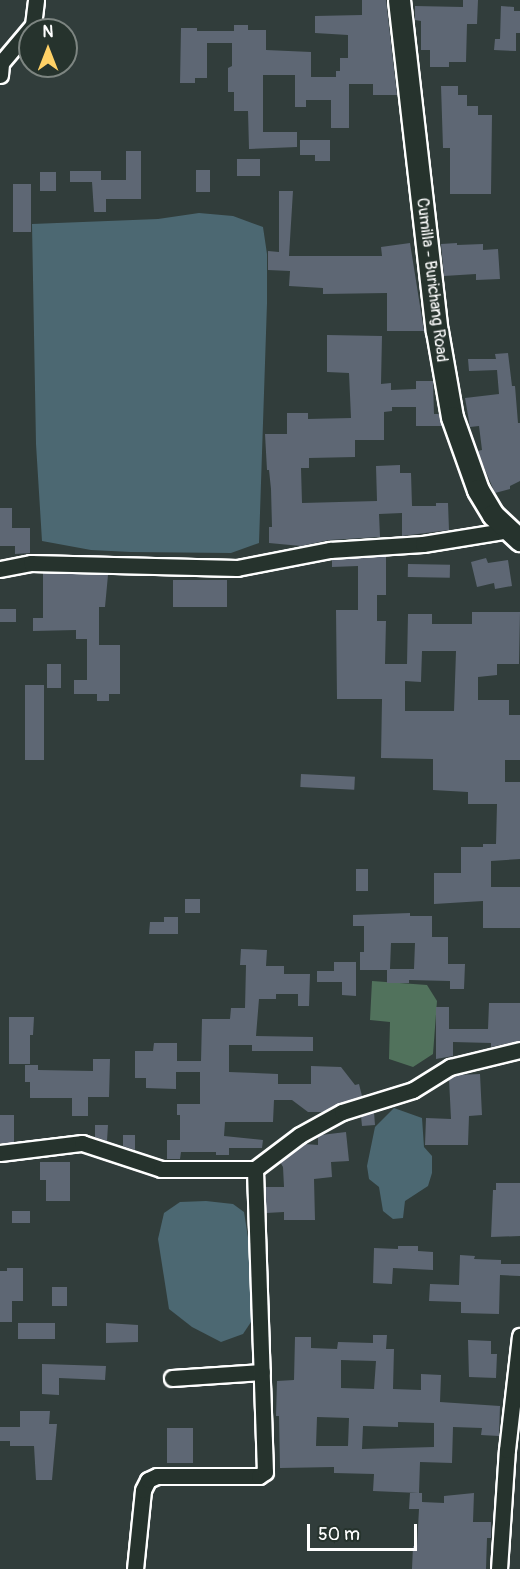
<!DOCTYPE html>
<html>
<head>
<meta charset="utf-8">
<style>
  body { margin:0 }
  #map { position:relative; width:520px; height:1569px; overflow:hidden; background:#313d3b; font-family:Pangolin,sans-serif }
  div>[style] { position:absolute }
  .green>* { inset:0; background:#51725c }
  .water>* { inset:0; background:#4c6872 }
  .building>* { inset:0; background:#5e6774; transform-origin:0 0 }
  .roads { filter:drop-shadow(2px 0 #fff) drop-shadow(-2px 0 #fff) drop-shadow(0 2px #fff) drop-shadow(0 -2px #fff) }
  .street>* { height:15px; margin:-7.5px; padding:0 7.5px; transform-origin:7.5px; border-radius:7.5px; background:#26332d }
  .secondary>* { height:21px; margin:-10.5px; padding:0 10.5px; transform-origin:10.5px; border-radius:10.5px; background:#26332d }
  span { translate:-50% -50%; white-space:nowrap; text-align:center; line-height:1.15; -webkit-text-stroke:4.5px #26332d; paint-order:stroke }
  .street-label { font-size:16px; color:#fff }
  .north { position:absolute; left:18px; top:18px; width:60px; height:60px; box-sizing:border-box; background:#26332d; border:2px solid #7d8581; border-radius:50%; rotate:0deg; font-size:16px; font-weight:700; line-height:24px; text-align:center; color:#fff }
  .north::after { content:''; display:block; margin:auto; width:21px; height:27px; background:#ffd166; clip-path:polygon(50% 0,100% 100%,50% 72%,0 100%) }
  .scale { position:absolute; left:307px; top:1524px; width:110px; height:27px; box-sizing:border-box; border:3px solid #fff; border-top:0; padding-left:8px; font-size:18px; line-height:21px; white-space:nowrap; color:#fff; -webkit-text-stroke:4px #26332d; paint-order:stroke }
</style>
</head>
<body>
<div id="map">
  <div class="green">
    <i style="clip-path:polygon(372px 981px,427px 985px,437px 1001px,433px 1054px,413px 1067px,389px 1059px,390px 1022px,370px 1020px)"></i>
  </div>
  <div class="water">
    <i style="clip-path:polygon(199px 213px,233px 216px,263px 227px,267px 254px,267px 303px,259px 543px,231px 553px,131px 552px,91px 550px,42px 541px,36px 444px,32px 224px,158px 219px)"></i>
    <i style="clip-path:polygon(394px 1108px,422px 1118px,424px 1147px,432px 1156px,432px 1173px,428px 1186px,405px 1201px,403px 1218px,393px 1219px,383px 1211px,379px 1187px,369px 1179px,367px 1166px,375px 1127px)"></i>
    <i style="clip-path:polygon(206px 1201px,233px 1204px,244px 1212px,249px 1244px,251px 1322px,243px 1334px,221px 1342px,192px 1327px,169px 1309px,158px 1239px,164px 1213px,180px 1202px)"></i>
  </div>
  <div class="building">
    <i style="clip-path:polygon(362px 0,386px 0,397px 95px,373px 95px,373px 84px,349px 84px,349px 128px,331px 128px,331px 100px,306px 100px,306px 107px,295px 107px,295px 75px,263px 75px,263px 132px,297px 132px,297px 147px,249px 149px,248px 111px,234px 111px,234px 92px,228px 92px,228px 68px,232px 66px,232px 43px,207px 43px,207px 78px,195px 78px,195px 83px,180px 83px,181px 28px,197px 28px,197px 31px,234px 31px,234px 25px,248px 25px,248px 30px,266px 30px,266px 50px,311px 52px,311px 77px,336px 77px,336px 71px,340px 71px,340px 58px,348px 58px,348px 35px,315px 33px,315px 16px,362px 15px)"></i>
    <i style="clip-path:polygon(463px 0,478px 0,477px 24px,467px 24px,466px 62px,449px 62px,449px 67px,430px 67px,430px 50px,421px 50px,421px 21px,415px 20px,415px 6px,463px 7px)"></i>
    <i style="clip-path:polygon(501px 6px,514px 7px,514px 11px,520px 11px,520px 33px,516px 33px,516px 51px,494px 50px,495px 39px,500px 39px)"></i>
    <i style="clip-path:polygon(441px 86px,458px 86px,458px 95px,467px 95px,467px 106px,478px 106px,478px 115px,492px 115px,491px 194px,450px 194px,450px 148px,443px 148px)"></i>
    <i style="clip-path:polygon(300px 140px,330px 140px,330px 161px,315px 161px,315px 155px,300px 155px)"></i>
    <i style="clip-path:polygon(126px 151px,141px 151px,141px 199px,106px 199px,106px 212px,94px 212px,92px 182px,70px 182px,70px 171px,101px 171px,101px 180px,126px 180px)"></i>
    <i style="left:237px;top:159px;width:23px;height:17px"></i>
    <i style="left:196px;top:170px;width:14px;height:22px"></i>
    <i style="left:40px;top:172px;width:16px;height:19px"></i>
    <i style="left:13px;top:184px;width:18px;height:48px"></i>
    <i style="clip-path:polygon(279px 191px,293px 191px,289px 256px,382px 256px,381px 247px,410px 243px,424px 331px,387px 331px,387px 293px,323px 294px,323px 288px,289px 286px,290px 271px,268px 270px,268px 251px,279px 252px)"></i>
    <i style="clip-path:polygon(457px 243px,457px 245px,483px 244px,483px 250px,498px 249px,500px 279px,476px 280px,476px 274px,444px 276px,441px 244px)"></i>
    <i style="clip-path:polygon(327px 335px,382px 336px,381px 384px,391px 383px,391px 390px,416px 389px,416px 381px,433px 381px,434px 414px,439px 414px,442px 426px,416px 426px,416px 407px,392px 407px,392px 411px,384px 412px,384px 440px,355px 440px,355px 457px,309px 458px,309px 468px,301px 468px,302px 503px,377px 501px,376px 466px,400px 465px,400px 473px,411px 473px,412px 506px,436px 506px,436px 503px,448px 503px,449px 530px,402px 536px,402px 513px,379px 514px,380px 537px,329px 540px,301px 546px,269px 543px,269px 527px,272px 527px,271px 489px,269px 470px,267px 470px,265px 434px,287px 434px,287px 413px,308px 413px,308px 419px,351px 418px,349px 373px,327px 372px)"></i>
    <i style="clip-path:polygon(508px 353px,512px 386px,515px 386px,518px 423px,520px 423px,520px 481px,510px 486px,510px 489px,495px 493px,477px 451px,482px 450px,479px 426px,470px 427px,465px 398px,499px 394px,497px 370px,469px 371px,468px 359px,496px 359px,495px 354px)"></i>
    <i style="clip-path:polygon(0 508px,12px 508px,12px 528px,30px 528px,30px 553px,15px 554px,15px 546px,0 546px)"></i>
    <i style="clip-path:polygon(evenodd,386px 556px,386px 595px,377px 595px,377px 621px,386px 621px,385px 664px,407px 664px,408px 614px,432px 614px,432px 624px,472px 624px,472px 612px,520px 612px,519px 664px,497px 664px,497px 675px,478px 677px,478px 700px,509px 700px,509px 715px,520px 715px,520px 760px,505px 760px,505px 782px,520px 782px,520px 859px,491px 861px,491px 887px,520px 887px,520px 928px,483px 928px,483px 901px,434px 904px,434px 873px,461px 873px,461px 847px,483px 847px,483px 844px,496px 844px,497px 804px,468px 804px,468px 792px,433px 790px,433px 759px,381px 758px,382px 699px,337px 699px,336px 610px,358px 610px,358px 566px,332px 567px,332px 560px,386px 556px,422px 651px,456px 651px,454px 711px,405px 711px,405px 681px,421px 682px,422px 651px)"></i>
    <i style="clip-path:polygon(486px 558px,488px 563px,508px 560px,512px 586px,495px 589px,494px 583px,477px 587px,471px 562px)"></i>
    <i style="left:408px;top:564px;width:42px;height:13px;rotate:1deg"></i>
    <i style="clip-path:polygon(43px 573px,108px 575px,105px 607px,99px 607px,99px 645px,120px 645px,120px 694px,109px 694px,109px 701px,97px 701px,97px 694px,74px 694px,74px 680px,87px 680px,87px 639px,76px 639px,76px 630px,33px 631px,33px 618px,43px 618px)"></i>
    <i style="left:173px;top:580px;width:54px;height:27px"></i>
    <i style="left:0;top:609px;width:16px;height:13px"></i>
    <i style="left:47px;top:664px;width:14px;height:24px"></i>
    <i style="left:25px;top:685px;width:19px;height:75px"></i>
    <i style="left:301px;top:774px;width:54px;height:13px;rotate:3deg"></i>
    <i style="left:356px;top:869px;width:12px;height:22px"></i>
    <i style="left:185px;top:899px;width:15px;height:14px"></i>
    <i style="clip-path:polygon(evenodd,410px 913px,410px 916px,432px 916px,432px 937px,448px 937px,448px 964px,465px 964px,464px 989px,450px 989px,450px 981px,409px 980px,409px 983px,387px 983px,387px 970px,360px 970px,360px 952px,364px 952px,364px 926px,353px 926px,353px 915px,410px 913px,391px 943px,415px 943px,414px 969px,390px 969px,391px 943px)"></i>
    <i style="clip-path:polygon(164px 917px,178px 917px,178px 934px,149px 934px,150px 922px,164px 922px)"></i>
    <i style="clip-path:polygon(241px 949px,267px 950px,266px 966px,284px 966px,284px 974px,310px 974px,309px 1006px,298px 1006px,298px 994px,276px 994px,276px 999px,259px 999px,256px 1036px,313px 1037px,313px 1051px,252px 1051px,252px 1045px,229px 1045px,229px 1072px,278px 1074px,278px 1084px,311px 1084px,311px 1066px,341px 1067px,355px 1085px,359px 1084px,362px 1096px,322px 1112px,308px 1112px,292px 1100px,274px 1100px,273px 1122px,225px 1122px,224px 1136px,263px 1140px,262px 1148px,229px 1148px,229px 1155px,216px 1155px,216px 1152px,181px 1152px,180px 1159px,167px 1159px,167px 1140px,180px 1140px,180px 1115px,177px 1115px,177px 1104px,200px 1104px,200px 1072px,176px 1072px,176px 1089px,146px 1088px,146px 1078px,135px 1078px,135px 1051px,153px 1051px,154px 1043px,177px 1043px,177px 1061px,201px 1061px,202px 1019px,230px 1019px,231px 1008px,245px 1008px,246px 965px,240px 965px)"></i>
    <i style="clip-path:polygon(334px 962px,356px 962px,356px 996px,342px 995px,342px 982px,317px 982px,317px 971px,334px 971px)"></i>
    <i style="clip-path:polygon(489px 1003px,520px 1003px,520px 1041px,491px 1047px,491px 1043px,453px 1042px,453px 1056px,436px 1059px,436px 1007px,449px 1007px,449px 1029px,488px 1029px)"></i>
    <i style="clip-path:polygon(9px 1017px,34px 1017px,33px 1035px,30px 1035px,30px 1064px,9px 1064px)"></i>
    <i style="clip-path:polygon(93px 1059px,110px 1059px,109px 1097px,88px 1097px,88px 1116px,72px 1116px,72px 1098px,30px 1098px,30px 1082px,25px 1082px,25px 1065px,38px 1065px,38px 1070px,93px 1071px)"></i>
    <i style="clip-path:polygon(480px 1074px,482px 1115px,469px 1116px,468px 1145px,425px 1145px,426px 1118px,451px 1119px,449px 1079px,457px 1075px)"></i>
    <i style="clip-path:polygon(374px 1112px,375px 1125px,362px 1126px,361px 1116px)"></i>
    <i style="left:0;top:1115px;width:14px;height:28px"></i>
    <i style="clip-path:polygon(95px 1125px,108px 1125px,107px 1141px,95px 1137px)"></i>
    <i style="clip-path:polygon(346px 1132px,349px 1161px,331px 1162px,332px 1177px,314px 1179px,315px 1220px,284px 1220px,284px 1212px,266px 1213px,265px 1187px,284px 1187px,283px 1167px,280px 1162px,305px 1144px,318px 1145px,318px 1136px,321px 1135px)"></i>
    <i style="clip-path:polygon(123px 1135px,135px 1135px,135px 1150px,123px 1146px)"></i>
    <i style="clip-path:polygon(40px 1162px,70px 1162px,70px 1201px,46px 1201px,46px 1180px,40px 1180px)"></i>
    <i style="clip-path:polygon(496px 1183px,520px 1183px,520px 1236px,491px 1237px,493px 1190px,496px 1190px)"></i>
    <i style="left:12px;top:1211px;width:18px;height:12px"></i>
    <i style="clip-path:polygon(398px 1246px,418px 1246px,418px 1251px,433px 1252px,433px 1270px,393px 1268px,392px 1284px,373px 1283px,374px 1248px,398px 1249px)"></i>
    <i style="clip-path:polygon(460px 1255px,475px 1256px,474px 1259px,501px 1260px,501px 1264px,520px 1264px,520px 1276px,500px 1275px,499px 1314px,461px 1313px,461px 1302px,429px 1301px,430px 1284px,459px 1285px)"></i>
    <i style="clip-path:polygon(7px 1268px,23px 1268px,23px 1301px,12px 1301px,12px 1322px,0 1322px,0 1271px,7px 1271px)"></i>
    <i style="left:52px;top:1287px;width:15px;height:19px"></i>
    <i style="left:18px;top:1323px;width:37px;height:16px"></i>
    <i style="clip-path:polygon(106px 1323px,138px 1325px,138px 1342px,106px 1343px)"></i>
    <i style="clip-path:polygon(evenodd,373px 1335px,387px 1335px,386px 1349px,394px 1349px,393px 1389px,421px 1390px,421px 1374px,441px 1375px,440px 1402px,500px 1406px,499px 1436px,481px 1435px,482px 1428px,453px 1427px,452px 1463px,420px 1462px,419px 1493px,373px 1491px,374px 1474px,334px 1473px,334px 1467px,280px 1468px,279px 1416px,276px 1416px,277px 1381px,294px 1380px,295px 1337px,311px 1337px,311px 1348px,337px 1349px,338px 1342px,373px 1343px,373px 1335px,341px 1360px,376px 1361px,374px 1389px,341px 1388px,341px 1360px,373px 1335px,317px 1417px,349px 1418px,348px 1446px,316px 1446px,317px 1417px,373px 1335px,398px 1422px,434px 1423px,434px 1447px,362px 1449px,363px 1426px,398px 1427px,398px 1422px)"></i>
    <i style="clip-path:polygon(468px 1340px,491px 1341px,491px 1354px,497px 1354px,496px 1378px,469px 1377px)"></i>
    <i style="clip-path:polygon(42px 1364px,106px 1366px,105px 1380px,59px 1378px,59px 1395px,42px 1394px)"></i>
    <i style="clip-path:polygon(20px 1411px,50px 1411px,49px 1424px,57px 1424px,52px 1480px,36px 1480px,34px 1446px,10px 1446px,10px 1441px,0 1441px,0 1427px,20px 1427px)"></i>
    <i style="left:167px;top:1428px;width:26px;height:35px"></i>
    <i style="clip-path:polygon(410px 1493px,422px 1493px,422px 1502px,444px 1503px,444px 1496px,474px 1493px,473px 1522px,491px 1522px,491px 1538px,487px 1538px,486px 1569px,412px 1569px,413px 1546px,417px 1546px,419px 1509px,409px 1509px)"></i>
  </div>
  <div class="roads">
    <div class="street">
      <i style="left:0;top:75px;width:12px;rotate:-85deg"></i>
      <i style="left:1px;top:63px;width:50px;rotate:-49.9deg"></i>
      <i style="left:33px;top:25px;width:25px;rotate:-83deg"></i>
      <i style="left:0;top:569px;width:32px;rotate:-11deg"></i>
      <i style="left:31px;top:563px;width:206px;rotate:1.4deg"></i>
      <i style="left:237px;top:568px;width:95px;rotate:-11deg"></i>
      <i style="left:330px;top:550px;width:93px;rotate:-3.7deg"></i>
      <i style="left:423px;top:544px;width:87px;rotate:-9.2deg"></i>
      <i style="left:0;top:1153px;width:83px;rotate:-7deg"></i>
      <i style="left:82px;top:1143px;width:83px;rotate:18.2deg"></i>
      <i style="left:161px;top:1169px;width:94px"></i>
      <i style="left:255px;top:1169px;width:56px;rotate:-37.1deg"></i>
      <i style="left:300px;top:1135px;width:48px;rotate:-28.7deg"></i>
      <i style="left:342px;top:1112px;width:74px;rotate:-17.2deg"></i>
      <i style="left:413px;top:1090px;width:44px;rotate:-31.9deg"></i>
      <i style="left:450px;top:1067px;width:72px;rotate:-13.7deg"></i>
      <i style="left:172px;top:1378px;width:90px;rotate:-3.8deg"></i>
      <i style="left:135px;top:1569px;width:79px;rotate:-84.2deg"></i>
      <i style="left:143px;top:1490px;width:11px;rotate:-63deg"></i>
      <i style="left:148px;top:1480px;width:10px;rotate:-24deg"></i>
      <i style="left:157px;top:1476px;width:102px"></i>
      <i style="left:259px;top:1476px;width:7px;rotate:-34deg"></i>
      <i style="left:265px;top:1472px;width:303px;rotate:-91.9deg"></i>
      <i style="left:499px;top:1569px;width:119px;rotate:-86.2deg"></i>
      <i style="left:507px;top:1450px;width:115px;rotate:-83.5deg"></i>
    </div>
    <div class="secondary">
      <i style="left:399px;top:0;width:333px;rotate:83.5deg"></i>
      <i style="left:437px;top:331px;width:87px;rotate:80.1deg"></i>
      <i style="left:452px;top:417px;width:77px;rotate:70.4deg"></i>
      <i style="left:478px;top:490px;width:29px;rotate:59deg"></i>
      <i style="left:493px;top:515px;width:37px;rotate:43deg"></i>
    </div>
  </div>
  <div class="street-label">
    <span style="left:432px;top:280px;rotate:83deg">Cumilla - Burichang Road</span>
  </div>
  <div class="north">N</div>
  <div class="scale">50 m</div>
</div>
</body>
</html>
